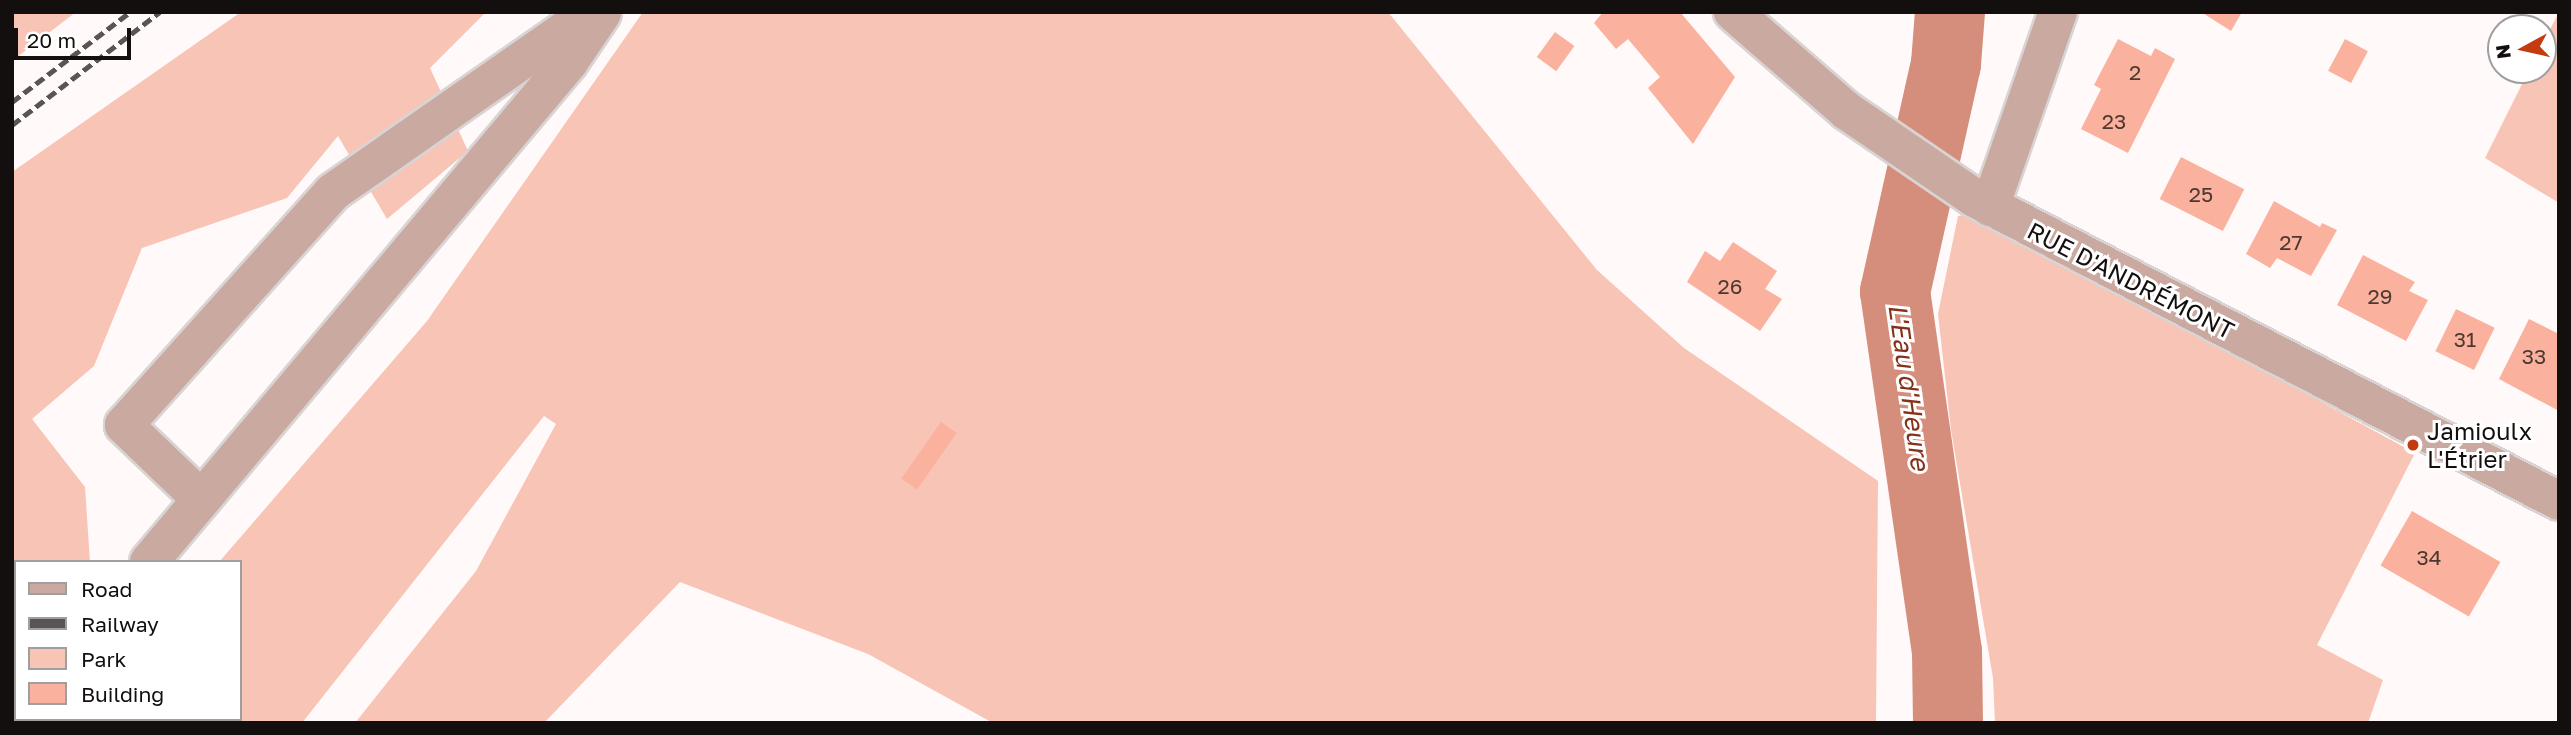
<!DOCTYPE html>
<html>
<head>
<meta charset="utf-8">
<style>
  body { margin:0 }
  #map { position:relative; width:2571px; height:735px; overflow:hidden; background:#fffaf9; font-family:"Golos Text",sans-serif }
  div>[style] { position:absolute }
  .green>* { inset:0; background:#f8c4b5 }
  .river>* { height:70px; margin:-35px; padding:0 35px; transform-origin:35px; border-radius:35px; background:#d48e7b }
  .building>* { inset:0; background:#fab19d; transform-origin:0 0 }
  .roads { filter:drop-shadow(2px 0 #d9d4d3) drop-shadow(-2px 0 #d9d4d3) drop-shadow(0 2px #d9d4d3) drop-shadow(0 -2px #d9d4d3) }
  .minor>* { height:38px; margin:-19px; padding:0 19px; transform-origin:19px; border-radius:19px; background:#caa9a0 }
  .rail>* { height:5px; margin-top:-2.5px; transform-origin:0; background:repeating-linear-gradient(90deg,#585554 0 10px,transparent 0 15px) }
  .dots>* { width:19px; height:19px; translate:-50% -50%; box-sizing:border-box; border:4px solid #fff; border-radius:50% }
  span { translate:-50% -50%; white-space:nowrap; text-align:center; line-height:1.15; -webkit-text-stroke:6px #fff; paint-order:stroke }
  .number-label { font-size:21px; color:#4c3832 }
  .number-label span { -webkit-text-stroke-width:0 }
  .street-label { font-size:24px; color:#120f0e }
  .poi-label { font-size:24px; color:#120f0e }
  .left { translate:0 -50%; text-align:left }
  .water-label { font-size:26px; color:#84311a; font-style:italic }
  .frame { position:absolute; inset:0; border:14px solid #120f0e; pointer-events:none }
  .legend { position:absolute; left:14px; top:560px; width:228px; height:161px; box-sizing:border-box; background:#fff; border:2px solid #a09f9f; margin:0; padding:9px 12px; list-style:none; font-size:21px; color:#120f0e }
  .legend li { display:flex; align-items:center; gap:14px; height:35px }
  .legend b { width:35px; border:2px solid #a09f9f }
  .north { position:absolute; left:2487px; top:14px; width:70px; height:70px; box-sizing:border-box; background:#fff; border:2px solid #a09f9f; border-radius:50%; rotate:262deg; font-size:19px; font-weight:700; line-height:28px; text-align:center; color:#120f0e }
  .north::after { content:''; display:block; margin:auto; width:24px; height:32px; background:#c43b10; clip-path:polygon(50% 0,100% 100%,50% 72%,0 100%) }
  .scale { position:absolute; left:14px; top:28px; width:117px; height:32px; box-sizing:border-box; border:4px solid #120f0e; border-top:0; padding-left:9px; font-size:21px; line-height:24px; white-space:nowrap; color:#120f0e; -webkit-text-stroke:5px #fff; paint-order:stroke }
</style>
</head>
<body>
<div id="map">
  <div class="green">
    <i style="clip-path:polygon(12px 12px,76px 12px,12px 61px)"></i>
    <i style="clip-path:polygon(241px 12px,486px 12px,430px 68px,468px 151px,387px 219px,338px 136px,287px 198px,142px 248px,94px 366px,32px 419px,85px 487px,90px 562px,16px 562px,12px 677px,12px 172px)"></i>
    <i style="clip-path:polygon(643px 12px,1388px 12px,1597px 270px,1684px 348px,1878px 481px,1876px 723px,993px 723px,868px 654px,680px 582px,544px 723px,355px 723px,476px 571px,556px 424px,544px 416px,302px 723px,198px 723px,196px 719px,240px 719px,240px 562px,219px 562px,427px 321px)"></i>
    <i style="clip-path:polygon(2559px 12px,2559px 203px,2485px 158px,2529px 70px,2543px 70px,2543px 43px)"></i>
    <i style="clip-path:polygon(1975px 213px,2415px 453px,2317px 645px,2383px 680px,2368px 723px,1995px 723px,1993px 678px,1951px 430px,1938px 314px,1958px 216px)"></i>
  </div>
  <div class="river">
    <i style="left:1948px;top:723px;width:71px;rotate:-90.8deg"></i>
    <i style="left:1947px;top:652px;width:364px;rotate:-98.2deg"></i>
    <i style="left:1895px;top:292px;width:234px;rotate:-77.4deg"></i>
    <i style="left:1946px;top:64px;width:52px;rotate:-85.6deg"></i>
  </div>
  <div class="building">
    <i style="clip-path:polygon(1603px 12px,1680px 12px,1735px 77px,1693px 144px,1648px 88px,1660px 77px,1628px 39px,1616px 49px,1594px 23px)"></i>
    <i style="clip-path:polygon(2201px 12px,2242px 12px,2231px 31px)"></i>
    <i style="left:1555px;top:32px;width:24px;height:31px;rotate:36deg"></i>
    <i style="clip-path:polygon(2118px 39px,2151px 56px,2155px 48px,2175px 59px,2128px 153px,2081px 129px,2101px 89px,2094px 85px)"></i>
    <i style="left:2345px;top:39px;width:26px;height:36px;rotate:28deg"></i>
    <i style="left:2181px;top:157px;width:71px;height:47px;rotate:27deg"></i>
    <i style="clip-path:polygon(2274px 201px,2320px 227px,2322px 223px,2337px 230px,2311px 276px,2277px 258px,2270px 268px,2246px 254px)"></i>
    <i style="clip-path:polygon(1733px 242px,1777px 271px,1765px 289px,1782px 299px,1760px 331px,1687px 282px,1705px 251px,1720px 261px)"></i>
    <i style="clip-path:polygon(2363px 255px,2415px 282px,2409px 291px,2428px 300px,2406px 341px,2337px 305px)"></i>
    <i style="left:2456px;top:309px;width:43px;height:47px;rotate:26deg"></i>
    <i style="clip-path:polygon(2529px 319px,2559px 334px,2559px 411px,2499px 379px)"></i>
    <i style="left:941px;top:422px;width:19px;height:69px;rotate:35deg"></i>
    <i style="left:2412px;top:511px;width:102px;height:63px;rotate:30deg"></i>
    <i style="clip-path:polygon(12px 597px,16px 602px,12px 659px)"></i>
  </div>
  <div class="roads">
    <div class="minor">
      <i style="left:1733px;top:12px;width:151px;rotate:41deg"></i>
      <i style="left:1847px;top:111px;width:153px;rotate:34.3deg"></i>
      <i style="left:1973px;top:197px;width:660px;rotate:27.42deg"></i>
      <i style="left:1990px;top:207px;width:207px;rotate:-70.8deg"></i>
      <i style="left:199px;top:497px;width:104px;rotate:-136.2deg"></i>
      <i style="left:124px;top:425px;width:313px;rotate:-48.1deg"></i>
      <i style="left:333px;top:192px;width:315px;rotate:-34.9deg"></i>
      <i style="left:149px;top:562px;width:653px;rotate:-49.97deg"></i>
      <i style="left:569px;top:62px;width:59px;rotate:-56deg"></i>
      <i style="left:143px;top:719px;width:4px;rotate:63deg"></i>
      <i style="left:12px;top:722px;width:6px;rotate:-45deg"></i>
    </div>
  </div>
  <div class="rail">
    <i style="left:12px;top:102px;width:148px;rotate:-37.3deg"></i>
    <i style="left:12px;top:125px;width:186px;rotate:-37.4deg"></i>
  </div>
  <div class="dots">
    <i style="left:2413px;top:445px;background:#c43b10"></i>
  </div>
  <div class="number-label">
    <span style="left:2135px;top:72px">2</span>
    <span style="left:2114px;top:121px">23</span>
    <span style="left:2201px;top:194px">25</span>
    <span style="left:2291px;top:242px">27</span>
    <span style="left:1730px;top:286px">26</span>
    <span style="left:2380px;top:296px">29</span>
    <span style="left:2465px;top:339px">31</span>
    <span style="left:2534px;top:356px">33</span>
    <span style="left:2429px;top:557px">34</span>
  </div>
  <div class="street-label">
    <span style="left:2131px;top:280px;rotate:27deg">RUE D'ANDRÉMONT</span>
  </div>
  <div class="poi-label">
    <span class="left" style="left:2427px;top:445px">Jamioulx<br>L'Étrier</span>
  </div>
  <div class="water-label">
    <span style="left:1909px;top:387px;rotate:82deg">L'Eau d'Heure</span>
  </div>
  <div class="frame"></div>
  <ul class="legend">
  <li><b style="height:9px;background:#caa9a0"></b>Road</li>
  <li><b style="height:9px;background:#585554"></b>Railway</li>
  <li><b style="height:19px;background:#f8c4b5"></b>Park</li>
  <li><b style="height:19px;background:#fab19d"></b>Building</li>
  </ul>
  <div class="north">N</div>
  <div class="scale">20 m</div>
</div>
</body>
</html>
